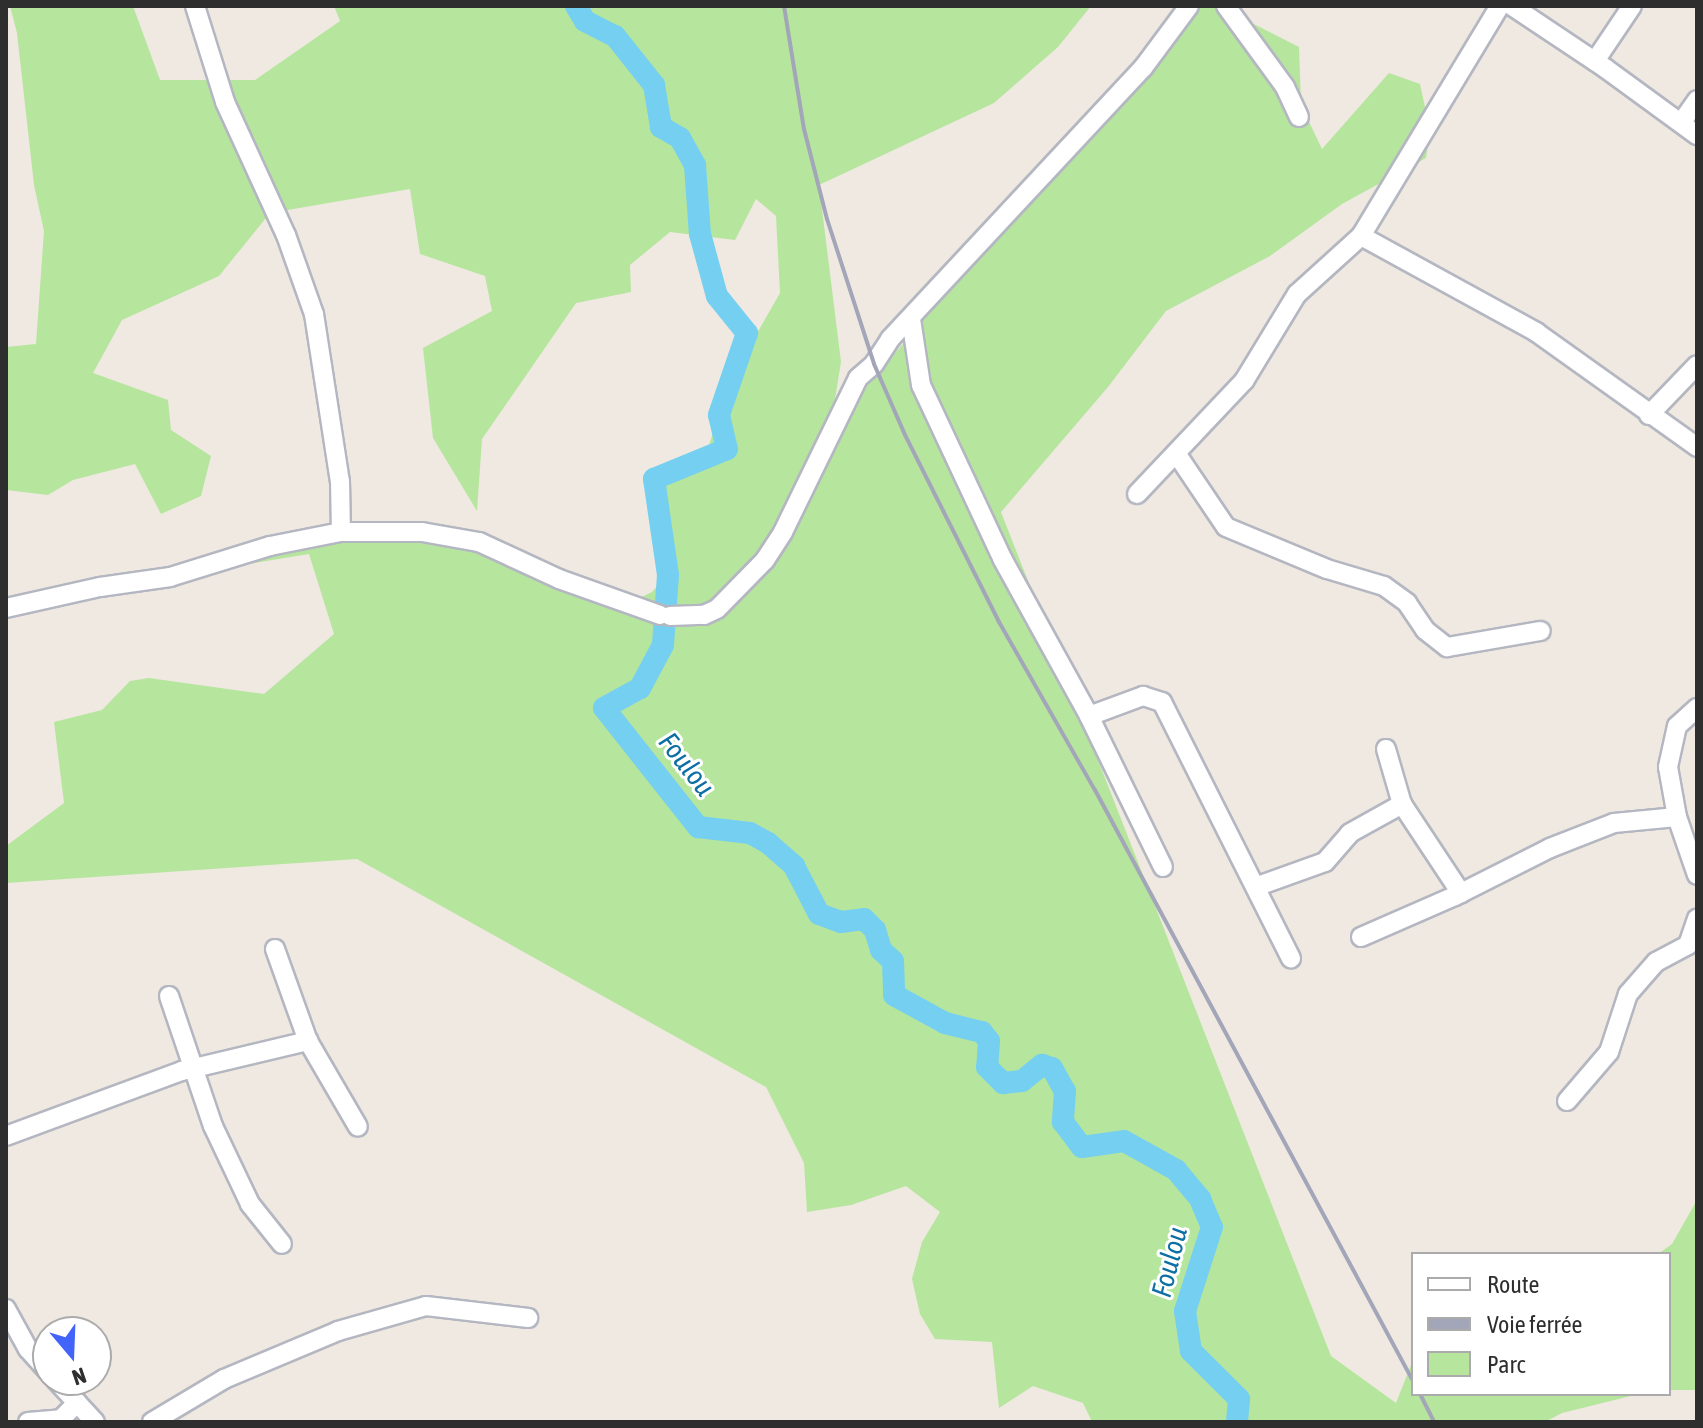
<!DOCTYPE html>
<html>
<head>
<meta charset="utf-8">
<style>
  body { margin:0 }
  #map { position:relative; width:1703px; height:1428px; overflow:hidden; background:#efe9e1; font-family:"Asap Condensed",sans-serif }
  div>[style] { position:absolute }
  .green>* { inset:0; background:#b6e59e }
  .river>* { height:22px; margin:-11px; padding:0 11px; transform-origin:11px; border-radius:11px; background:#75cff0 }
  .roads { filter:drop-shadow(2px 0 #b4b7c1) drop-shadow(-2px 0 #b4b7c1) drop-shadow(0 2px #b4b7c1) drop-shadow(0 -2px #b4b7c1) }
  .minor>* { height:18px; margin:-9px; padding:0 9px; transform-origin:9px; border-radius:9px; background:#fff }
  .rail>* { height:4px; margin:-2px; padding:0 2px; transform-origin:2px; border-radius:2px; background:#a3a6b8 }
  span { translate:-50% -50%; white-space:nowrap; text-align:center; line-height:1.15; -webkit-text-stroke:6px #fff; paint-order:stroke }
  .water-label { font-size:28px; color:#0d6fa3; font-style:italic }
  .frame { position:absolute; inset:0; border:8px solid #2e2e2e; pointer-events:none }
  .legend { position:absolute; left:1411px; top:1252px; width:260px; height:144px; box-sizing:border-box; background:#fff; border:2px solid #ababab; margin:0; padding:10px 14px; list-style:none; font-size:24px; color:#2e2e2e }
  .legend li { display:flex; align-items:center; gap:16px; height:40px }
  .legend b { width:40px; border:2px solid #ababab }
  .north { position:absolute; left:32px; top:1316px; width:80px; height:80px; box-sizing:border-box; background:#fff; border:2px solid #ababab; border-radius:50%; rotate:161deg; font-size:22px; font-weight:700; line-height:32px; text-align:center; color:#2e2e2e }
  .north::after { content:''; display:block; margin:auto; width:28px; height:36px; background:#4264fb; clip-path:polygon(50% 0,100% 100%,50% 72%,0 100%) }
</style>
</head>
<body>
<div id="map">
  <div class="green">
    <i style="clip-path:polygon(10px 6px,133px 6px,160px 80px,255px 80px,340px 21px,334px 6px,1091px 6px,1058px 47px,994px 103px,819px 185px,841px 362px,830px 430px,1189px 6px,1218px 6px,1299px 47px,1301px 105px,1322px 149px,1389px 73px,1420px 84px,1430px 130px,1426px 158px,1342px 204px,1270px 256px,1166px 311px,1108px 387px,1001px 512px,1331px 1356px,1396px 1403px,1413px 1360px,1413px 1394px,1639px 1394px,1562px 1413px,1545px 1422px,1092px 1422px,1083px 1403px,1033px 1386px,999px 1408px,992px 1342px,935px 1339px,920px 1314px,912px 1279px,922px 1242px,940px 1212px,906px 1186px,851px 1205px,807px 1212px,804px 1163px,766px 1087px,357px 859px,6px 883px,6px 846px,64px 803px,54px 722px,102px 710px,130px 681px,149px 678px,264px 694px,334px 634px,309px 554px,170px 577px,270px 546px,422px 532px,629px 603px,652px 592px,668px 574px,654px 480px,709px 445px,747px 333px,756px 335px,780px 293px,776px 216px,756px 199px,735px 240px,670px 232px,630px 265px,631px 292px,576px 303px,482px 439px,477px 511px,433px 438px,423px 348px,492px 311px,485px 276px,420px 254px,410px 189px,270px 213px,219px 276px,122px 320px,93px 373px,168px 400px,171px 430px,211px 456px,201px 496px,161px 514px,135px 464px,73px 480px,48px 495px,6px 490px,6px 347px,36px 344px,44px 231px,34px 185px,17px 33px)"></i>
    <i style="clip-path:polygon(1697px 1200px,1697px 1390px,1669px 1390px,1669px 1254px,1658px 1254px,1672px 1244px)"></i>
  </div>
  <div class="river">
    <i style="left:576px;top:6px;width:17px;rotate:59deg"></i>
    <i style="left:585px;top:21px;width:34px;rotate:27deg"></i>
    <i style="left:615px;top:36px;width:63px;rotate:51.5deg"></i>
    <i style="left:654px;top:85px;width:43px;rotate:80.5deg"></i>
    <i style="left:661px;top:127px;width:22px;rotate:30deg"></i>
    <i style="left:680px;top:138px;width:31px;rotate:61deg"></i>
    <i style="left:695px;top:165px;width:69px;rotate:85.9deg"></i>
    <i style="left:700px;top:234px;width:64px;rotate:74.7deg"></i>
    <i style="left:717px;top:296px;width:48px;rotate:51deg"></i>
    <i style="left:747px;top:333px;width:87px;rotate:108.9deg"></i>
    <i style="left:719px;top:415px;width:35px;rotate:77deg"></i>
    <i style="left:727px;top:449px;width:79px;rotate:157.7deg"></i>
    <i style="left:654px;top:479px;width:97px;rotate:81.7deg"></i>
    <i style="left:668px;top:575px;width:70px;rotate:94.1deg"></i>
    <i style="left:663px;top:645px;width:49px;rotate:118.1deg"></i>
    <i style="left:640px;top:688px;width:41px;rotate:150.9deg"></i>
    <i style="left:604px;top:708px;width:152px;rotate:51.7deg"></i>
    <i style="left:698px;top:827px;width:52px;rotate:6.6deg"></i>
    <i style="left:750px;top:833px;width:21px;rotate:29deg"></i>
    <i style="left:768px;top:843px;width:35px;rotate:41deg"></i>
    <i style="left:794px;top:866px;width:54px;rotate:62.5deg"></i>
    <i style="left:819px;top:914px;width:23px;rotate:20deg"></i>
    <i style="left:841px;top:922px;width:23px;rotate:-7deg"></i>
    <i style="left:864px;top:919px;width:16px;rotate:45deg"></i>
    <i style="left:875px;top:930px;width:21px;rotate:73deg"></i>
    <i style="left:881px;top:950px;width:16px;rotate:43deg"></i>
    <i style="left:893px;top:961px;width:34px;rotate:88deg"></i>
    <i style="left:894px;top:995px;width:58px;rotate:28.8deg"></i>
    <i style="left:945px;top:1023px;width:38px;rotate:14deg"></i>
    <i style="left:982px;top:1032px;width:11px;rotate:52deg"></i>
    <i style="left:989px;top:1041px;width:26px;rotate:94deg"></i>
    <i style="left:987px;top:1067px;width:23px;rotate:45deg"></i>
    <i style="left:1003px;top:1083px;width:19px;rotate:-6deg"></i>
    <i style="left:1022px;top:1081px;width:26px;rotate:-39deg"></i>
    <i style="left:1042px;top:1065px;width:10px;rotate:17deg"></i>
    <i style="left:1052px;top:1068px;width:26px;rotate:61deg"></i>
    <i style="left:1065px;top:1091px;width:31px;rotate:94deg"></i>
    <i style="left:1063px;top:1122px;width:31px;rotate:53deg"></i>
    <i style="left:1082px;top:1147px;width:42px;rotate:-8.1deg"></i>
    <i style="left:1124px;top:1141px;width:60px;rotate:29.1deg"></i>
    <i style="left:1176px;top:1170px;width:38px;rotate:50deg"></i>
    <i style="left:1200px;top:1199px;width:30px;rotate:67deg"></i>
    <i style="left:1212px;top:1227px;width:88px;rotate:107.8deg"></i>
    <i style="left:1185px;top:1311px;width:40px;rotate:81.5deg"></i>
    <i style="left:1191px;top:1351px;width:68px;rotate:45deg"></i>
    <i style="left:1239px;top:1399px;width:23px;rotate:95deg"></i>
  </div>
  <div class="roads">
    <div class="minor">
      <i style="left:195px;top:6px;width:101px;rotate:72.6deg"></i>
      <i style="left:225px;top:102px;width:146px;rotate:65.4deg"></i>
      <i style="left:286px;top:235px;width:84px;rotate:70.5deg"></i>
      <i style="left:314px;top:314px;width:169px;rotate:81.2deg"></i>
      <i style="left:340px;top:481px;width:51px;rotate:88.9deg"></i>
      <i style="left:1226px;top:6px;width:100px;rotate:53.9deg"></i>
      <i style="left:1285px;top:87px;width:33px;rotate:65deg"></i>
      <i style="left:1512px;top:6px;width:112px;rotate:33.7deg"></i>
      <i style="left:1605px;top:68px;width:114px;rotate:36.1deg"></i>
      <i style="left:1595px;top:61px;width:66px;rotate:-56.1deg"></i>
      <i style="left:1681px;top:123px;width:28px;rotate:-55deg"></i>
      <i style="left:1361px;top:236px;width:200px;rotate:28.7deg"></i>
      <i style="left:1536px;top:332px;width:198px;rotate:35.5deg"></i>
      <i style="left:911px;top:319px;width:67px;rotate:81.4deg"></i>
      <i style="left:921px;top:385px;width:193px;rotate:64.9deg"></i>
      <i style="left:1003px;top:560px;width:178px;rotate:61.1deg"></i>
      <i style="left:1089px;top:716px;width:168px;rotate:63.9deg"></i>
      <i style="left:1649px;top:415px;width:69px;rotate:-46.2deg"></i>
      <i style="left:1176px;top:453px;width:89px;rotate:56deg"></i>
      <i style="left:1226px;top:527px;width:109px;rotate:22.6deg"></i>
      <i style="left:1327px;top:569px;width:59px;rotate:16.6deg"></i>
      <i style="left:1384px;top:586px;width:29px;rotate:36deg"></i>
      <i style="left:1407px;top:603px;width:32px;rotate:56deg"></i>
      <i style="left:1425px;top:630px;width:28px;rotate:38deg"></i>
      <i style="left:1447px;top:647px;width:95px;rotate:-9.7deg"></i>
      <i style="left:1137px;top:494px;width:156px;rotate:-46.6deg"></i>
      <i style="left:1244px;top:381px;width:102px;rotate:-58.7deg"></i>
      <i style="left:1297px;top:294px;width:86px;rotate:-42.2deg"></i>
      <i style="left:1361px;top:236px;width:269px;rotate:-58.9deg"></i>
      <i style="left:6px;top:608px;width:96px;rotate:-12.6deg"></i>
      <i style="left:100px;top:587px;width:71px;rotate:-8.1deg"></i>
      <i style="left:170px;top:577px;width:105px;rotate:-17.2deg"></i>
      <i style="left:270px;top:546px;width:72px;rotate:-11.2deg"></i>
      <i style="left:341px;top:532px;width:81px"></i>
      <i style="left:422px;top:532px;width:58px;rotate:10deg"></i>
      <i style="left:479px;top:542px;width:88px;rotate:24.8deg"></i>
      <i style="left:559px;top:579px;width:107px;rotate:19.6deg"></i>
      <i style="left:670px;top:616px;width:34px;rotate:-2deg"></i>
      <i style="left:704px;top:615px;width:14px;rotate:-25deg"></i>
      <i style="left:717px;top:609px;width:69px;rotate:-45.6deg"></i>
      <i style="left:765px;top:560px;width:33px;rotate:-57deg"></i>
      <i style="left:783px;top:532px;width:171px;rotate:-64deg"></i>
      <i style="left:858px;top:378px;width:21px;rotate:-41deg"></i>
      <i style="left:874px;top:364px;width:30px;rotate:-57deg"></i>
      <i style="left:890px;top:339px;width:371px;rotate:-47deg"></i>
      <i style="left:1143px;top:68px;width:77px;rotate:-53.4deg"></i>
      <i style="left:1697px;top:708px;width:27px;rotate:138deg"></i>
      <i style="left:1677px;top:726px;width:42px;rotate:102.4deg"></i>
      <i style="left:1668px;top:767px;width:51px;rotate:79.8deg"></i>
      <i style="left:1677px;top:817px;width:61px;rotate:71deg"></i>
      <i style="left:1089px;top:716px;width:58px;rotate:-20.3deg"></i>
      <i style="left:1143px;top:696px;width:20px;rotate:18deg"></i>
      <i style="left:1162px;top:702px;width:287px;rotate:63.3deg"></i>
      <i style="left:1386px;top:749px;width:57px;rotate:73.8deg"></i>
      <i style="left:1402px;top:804px;width:107px;rotate:56.5deg"></i>
      <i style="left:1258px;top:886px;width:71px;rotate:-19.7deg"></i>
      <i style="left:1325px;top:862px;width:38px;rotate:-49deg"></i>
      <i style="left:1350px;top:833px;width:60px;rotate:-29.1deg"></i>
      <i style="left:1361px;top:937px;width:103px;rotate:-23.6deg"></i>
      <i style="left:1455px;top:896px;width:106px;rotate:-26.8deg"></i>
      <i style="left:1550px;top:848px;width:69px;rotate:-21.3deg"></i>
      <i style="left:1614px;top:823px;width:63px;rotate:-5.4deg"></i>
      <i style="left:275px;top:949px;width:98px;rotate:70.3deg"></i>
      <i style="left:308px;top:1041px;width:99px;rotate:59.8deg"></i>
      <i style="left:169px;top:996px;width:137px;rotate:71.3deg"></i>
      <i style="left:213px;top:1126px;width:86px;rotate:64.6deg"></i>
      <i style="left:250px;top:1204px;width:51px;rotate:51.3deg"></i>
      <i style="left:1567px;top:1101px;width:65px;rotate:-49.4deg"></i>
      <i style="left:1609px;top:1052px;width:61px;rotate:-71.9deg"></i>
      <i style="left:1628px;top:994px;width:43px;rotate:-48.8deg"></i>
      <i style="left:1656px;top:962px;width:36px;rotate:-28deg"></i>
      <i style="left:1688px;top:945px;width:28px;rotate:-71deg"></i>
      <i style="left:6px;top:1136px;width:188px;rotate:-20.3deg"></i>
      <i style="left:182px;top:1071px;width:130px;rotate:-13.4deg"></i>
      <i style="left:6px;top:1309px;width:46px;rotate:61.2deg"></i>
      <i style="left:28px;top:1349px;width:30px;rotate:48deg"></i>
      <i style="left:56px;top:1380px;width:57px;rotate:47.1deg"></i>
      <i style="left:28px;top:1422px;width:33px;rotate:-5deg"></i>
      <i style="left:61px;top:1419px;width:23px;rotate:-45deg"></i>
      <i style="left:152px;top:1422px;width:84px;rotate:-30.8deg"></i>
      <i style="left:224px;top:1379px;width:124px;rotate:-22.8deg"></i>
      <i style="left:338px;top:1331px;width:91px;rotate:-15.9deg"></i>
      <i style="left:426px;top:1306px;width:103px;rotate:6.7deg"></i>
    </div>
  </div>
  <div class="rail">
    <i style="left:784px;top:6px;width:125px;rotate:80.8deg"></i>
    <i style="left:804px;top:129px;width:93px;rotate:75.7deg"></i>
    <i style="left:827px;top:219px;width:152px;rotate:72deg"></i>
    <i style="left:874px;top:364px;width:77px;rotate:66.4deg"></i>
    <i style="left:905px;top:435px;width:209px;rotate:63.3deg"></i>
    <i style="left:999px;top:622px;width:193px;rotate:60.3deg"></i>
    <i style="left:1095px;top:790px;width:671px;rotate:61.72deg"></i>
    <i style="left:1420px;top:1394px;width:31px;rotate:63deg"></i>
  </div>
  <div class="water-label">
    <span style="left:687px;top:764px;rotate:52deg">Foulou</span>
    <span style="left:1169px;top:1262px;rotate:-76deg">Foulou</span>
  </div>
  <div class="frame"></div>
  <ul class="legend">
  <li><b style="height:10px;background:#fff"></b>Route</li>
  <li><b style="height:10px;background:#a3a6b8"></b>Voie ferrée</li>
  <li><b style="height:22px;background:#b6e59e"></b>Parc</li>
  </ul>
  <div class="north">N</div>
</div>
</body>
</html>
